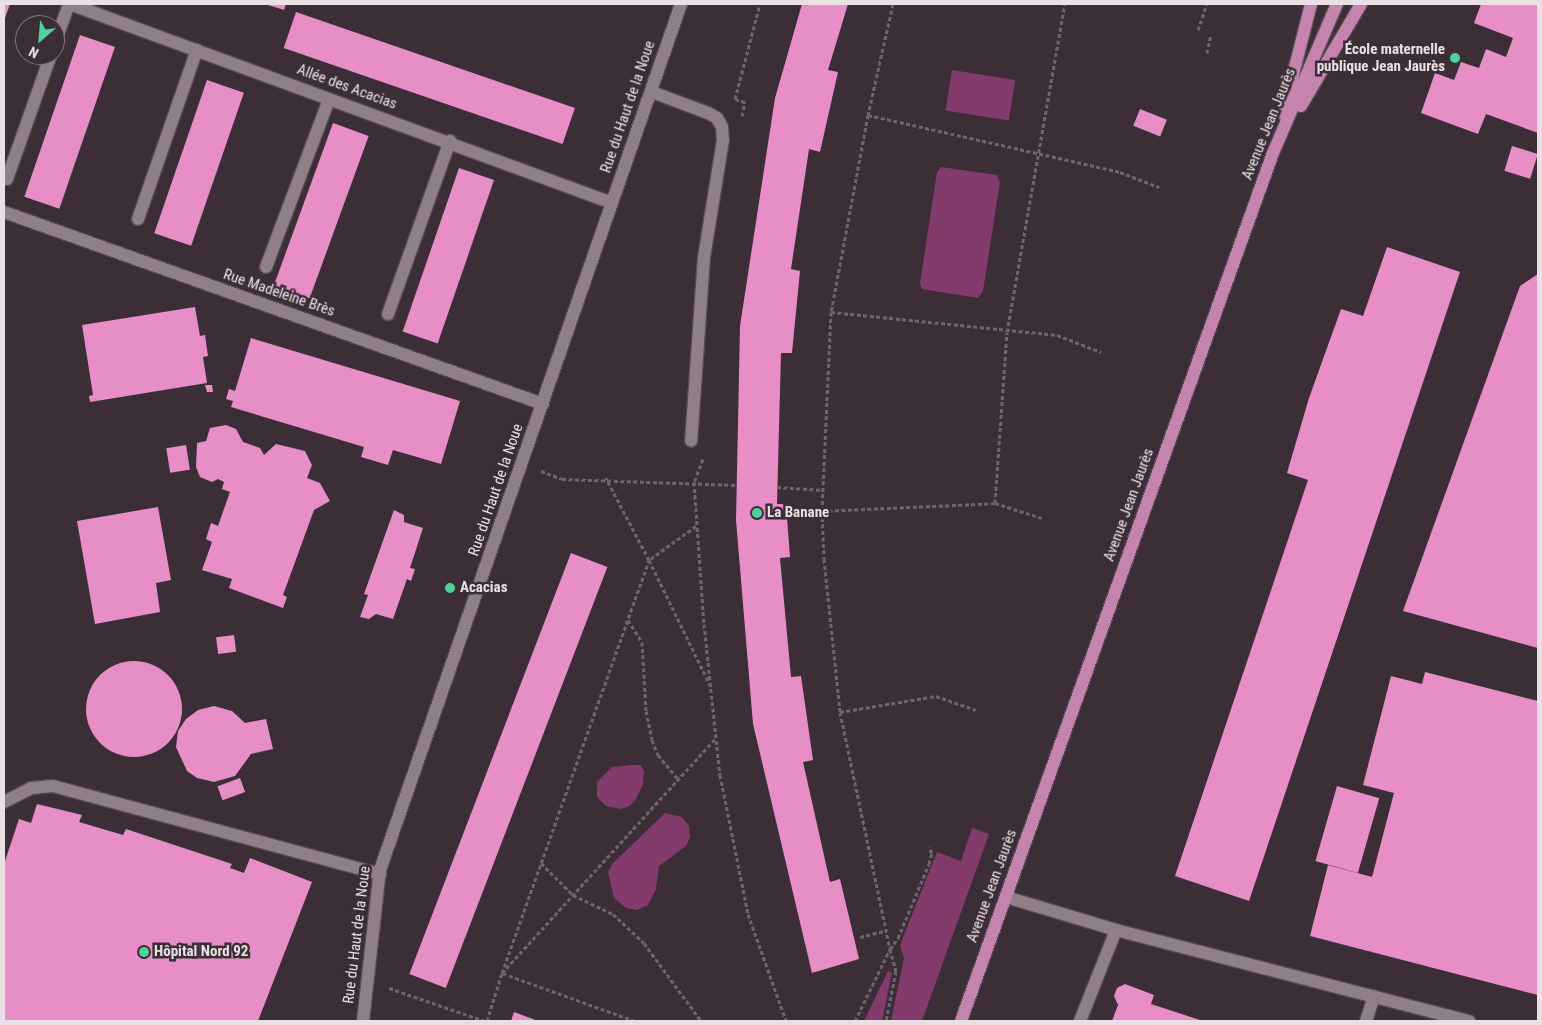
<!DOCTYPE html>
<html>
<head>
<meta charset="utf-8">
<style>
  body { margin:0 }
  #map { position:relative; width:1542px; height:1025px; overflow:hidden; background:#3c2e37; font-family:"Roboto Condensed",sans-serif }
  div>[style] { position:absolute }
  .green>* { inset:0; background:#823b6b; transform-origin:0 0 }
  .building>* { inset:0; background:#e78ec6; transform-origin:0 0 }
  .round { border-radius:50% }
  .path>* { height:3px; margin-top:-1.5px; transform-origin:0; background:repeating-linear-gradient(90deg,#70646c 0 4px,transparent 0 6.5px) }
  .roads { filter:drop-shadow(1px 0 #564b52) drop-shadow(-1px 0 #564b52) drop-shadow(0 1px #564b52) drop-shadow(0 -1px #564b52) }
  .minor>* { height:12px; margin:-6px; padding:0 6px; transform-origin:6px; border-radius:6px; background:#8f7f88 }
  .major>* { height:12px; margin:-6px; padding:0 6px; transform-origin:6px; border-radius:6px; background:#c484ad }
  .dots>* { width:14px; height:14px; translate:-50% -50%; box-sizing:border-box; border:2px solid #3c2e37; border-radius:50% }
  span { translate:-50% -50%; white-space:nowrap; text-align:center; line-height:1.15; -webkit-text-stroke:5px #3c2e37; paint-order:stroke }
  .poi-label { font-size:15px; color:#e9e0e5; font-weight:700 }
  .right { translate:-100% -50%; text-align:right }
  .left { translate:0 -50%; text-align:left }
  .street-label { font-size:15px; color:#e9e0e5 }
  .frame { position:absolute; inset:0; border:5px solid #e9e0e5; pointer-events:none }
  .north { position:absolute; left:15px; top:15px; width:50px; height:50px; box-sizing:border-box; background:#3c2e37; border:1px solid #81757d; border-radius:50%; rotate:207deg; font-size:14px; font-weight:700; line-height:20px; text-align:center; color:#e9e0e5 }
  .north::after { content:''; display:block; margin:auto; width:18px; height:22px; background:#4cd39b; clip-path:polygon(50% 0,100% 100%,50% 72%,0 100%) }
</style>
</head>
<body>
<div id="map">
  <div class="green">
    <i style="left:952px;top:70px;width:64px;height:41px;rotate:9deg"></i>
    <i style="clip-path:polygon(941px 167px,997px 175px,1000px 182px,983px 291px,978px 298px,922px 289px,920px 283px,937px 172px)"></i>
    <i style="clip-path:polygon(633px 765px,641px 765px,644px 771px,643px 784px,636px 799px,630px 806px,621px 809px,606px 806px,597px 797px,597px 782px,612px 767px)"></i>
    <i style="clip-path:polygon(665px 813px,682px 817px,689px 826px,690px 837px,686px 846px,659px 866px,656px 889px,648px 905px,637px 910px,626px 908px,614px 898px,608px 872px,613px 863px)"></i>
    <i style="clip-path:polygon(972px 828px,989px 834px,922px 1021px,891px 1021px,904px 958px,900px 945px,937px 852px,961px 861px)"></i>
    <i style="clip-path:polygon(888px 971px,892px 973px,882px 1021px,864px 1021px)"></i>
  </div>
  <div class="building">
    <i style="clip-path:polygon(4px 4px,10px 4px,4px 21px)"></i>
    <i style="clip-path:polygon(265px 4px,286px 4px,284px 10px)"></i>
    <i style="clip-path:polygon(802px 4px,848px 4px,828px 70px,838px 72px,820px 152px,809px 149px,791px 269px,800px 271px,792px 353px,781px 353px,777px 504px,786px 504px,790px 557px,780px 558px,791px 677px,801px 676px,813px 760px,803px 762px,830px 882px,840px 879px,859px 959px,812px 973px,753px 724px,736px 520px,740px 326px,775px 98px)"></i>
    <i style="clip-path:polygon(1481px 4px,1538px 4px,1538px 133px,1486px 114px,1478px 134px,1421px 113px,1435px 73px,1454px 80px,1461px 62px,1479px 68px,1486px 49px,1506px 57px,1513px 38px,1474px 23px)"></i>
    <i style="left:296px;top:12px;width:295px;height:38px;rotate:19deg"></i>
    <i style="left:80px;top:35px;width:37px;height:171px;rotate:19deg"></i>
    <i style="left:207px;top:80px;width:39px;height:162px;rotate:19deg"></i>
    <i style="left:1140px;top:109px;width:29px;height:18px;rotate:22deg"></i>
    <i style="left:333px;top:123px;width:38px;height:173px;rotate:20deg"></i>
    <i style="left:1512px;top:146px;width:27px;height:26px;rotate:17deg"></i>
    <i style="left:459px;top:168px;width:37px;height:173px;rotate:19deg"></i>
    <i style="clip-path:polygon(1387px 247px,1460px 272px,1249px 901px,1175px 876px,1308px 480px,1287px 473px,1309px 398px,1341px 309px,1363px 316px)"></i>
    <i style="clip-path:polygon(1538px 274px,1538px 648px,1403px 611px,1520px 286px)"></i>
    <i style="clip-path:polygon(195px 307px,200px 336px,205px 335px,208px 356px,203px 357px,207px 383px,90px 402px,89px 396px,93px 395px,82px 325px)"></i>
    <i style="clip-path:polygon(251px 338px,460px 401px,441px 464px,393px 450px,388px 465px,361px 457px,364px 447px,231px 407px,233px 401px,226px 399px,229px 389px,235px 391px)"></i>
    <i style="clip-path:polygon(205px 385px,212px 385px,213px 392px,207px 392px)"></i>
    <i style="clip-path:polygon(226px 425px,236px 429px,243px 442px,260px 448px,264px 455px,276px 444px,305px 451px,312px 465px,307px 478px,320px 483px,330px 501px,314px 510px,283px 595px,287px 597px,283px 608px,229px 588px,232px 579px,202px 570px,212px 542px,206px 539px,211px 523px,218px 526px,230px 492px,222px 489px,224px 482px,218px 479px,212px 482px,200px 477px,196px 467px,197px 443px,206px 441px,210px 428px)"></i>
    <i style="left:186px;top:445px;width:25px;height:20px;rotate:81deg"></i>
    <i style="clip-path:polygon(158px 507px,171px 580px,156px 583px,160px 612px,95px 624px,77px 521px)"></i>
    <i style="clip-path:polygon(394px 510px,404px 515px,404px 522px,423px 528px,410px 568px,415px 569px,411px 581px,407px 579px,393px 619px,376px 614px,369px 619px,360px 617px,368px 595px,364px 594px)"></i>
    <i style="left:571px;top:553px;width:39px;height:451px;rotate:21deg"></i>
    <i style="left:234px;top:635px;width:17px;height:18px;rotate:83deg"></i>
    <i class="round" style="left:86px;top:661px;width:96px;height:96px"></i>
    <i style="clip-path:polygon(1425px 672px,1538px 701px,1538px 995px,1310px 936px,1328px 865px,1372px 877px,1394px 793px,1363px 785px,1391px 676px,1422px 684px)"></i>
    <i style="clip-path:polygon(214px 706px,232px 711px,245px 723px,266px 719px,273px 749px,251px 754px,235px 776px,214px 782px,197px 778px,187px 771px,176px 747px,178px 731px,186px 719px,198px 710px)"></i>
    <i style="left:240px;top:778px;width:15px;height:24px;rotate:70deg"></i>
    <i style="left:1337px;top:786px;width:44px;height:78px;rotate:16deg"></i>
    <i style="clip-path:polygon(37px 804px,82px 815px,79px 822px,123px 835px,126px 829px,232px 864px,230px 868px,244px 873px,250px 858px,312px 882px,258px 1021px,4px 1021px,4px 864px,19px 819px,31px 823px)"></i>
    <i style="clip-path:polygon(1125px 984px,1154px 995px,1151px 1004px,1203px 1021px,1112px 1021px,1118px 1005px,1114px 996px,1117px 988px)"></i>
    <i style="clip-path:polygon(514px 1012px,538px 1021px,511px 1021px)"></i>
  </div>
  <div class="path">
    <i style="left:893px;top:4px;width:114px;rotate:102.7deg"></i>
    <i style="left:868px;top:115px;width:200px;rotate:100.6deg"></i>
    <i style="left:831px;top:312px;width:199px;rotate:92.6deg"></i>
    <i style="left:822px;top:511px;width:48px;rotate:87.6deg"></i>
    <i style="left:824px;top:559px;width:154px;rotate:84deg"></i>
    <i style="left:840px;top:712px;width:242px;rotate:78.1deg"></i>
    <i style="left:890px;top:949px;width:14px;rotate:-54deg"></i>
    <i style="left:898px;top:938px;width:80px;rotate:-67.3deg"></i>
    <i style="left:929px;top:864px;width:11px;rotate:-75deg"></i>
    <i style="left:932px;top:853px;width:7px;rotate:-117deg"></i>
    <i style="left:1198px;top:30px;width:28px;rotate:-71deg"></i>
    <i style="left:1207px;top:53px;width:19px;rotate:-78deg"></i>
    <i style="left:868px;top:115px;width:258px;rotate:12.7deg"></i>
    <i style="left:1120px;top:172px;width:42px;rotate:21deg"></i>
    <i style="left:742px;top:116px;width:14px;rotate:-78deg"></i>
    <i style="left:745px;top:102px;width:10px;rotate:-163deg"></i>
    <i style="left:735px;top:99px;width:98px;rotate:-75.3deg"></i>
    <i style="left:831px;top:312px;width:227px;rotate:5.8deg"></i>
    <i style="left:1057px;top:335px;width:47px;rotate:21.1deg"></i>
    <i style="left:703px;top:459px;width:25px;rotate:111deg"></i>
    <i style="left:694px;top:482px;width:142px;rotate:86deg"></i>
    <i style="left:704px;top:624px;width:152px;rotate:84deg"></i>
    <i style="left:720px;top:775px;width:142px;rotate:78.6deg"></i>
    <i style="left:748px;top:914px;width:114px;rotate:70.4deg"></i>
    <i style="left:541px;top:471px;width:22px;rotate:21deg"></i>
    <i style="left:562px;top:479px;width:174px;rotate:2deg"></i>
    <i style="left:777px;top:487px;width:47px;rotate:3.7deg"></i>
    <i style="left:995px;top:503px;width:171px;rotate:-86deg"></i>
    <i style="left:1007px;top:332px;width:333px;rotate:-80deg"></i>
    <i style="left:822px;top:511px;width:173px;rotate:-2.6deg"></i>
    <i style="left:995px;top:503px;width:49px;rotate:17.7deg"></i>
    <i style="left:696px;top:526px;width:58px;rotate:144.1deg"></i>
    <i style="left:649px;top:560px;width:139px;rotate:64deg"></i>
    <i style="left:628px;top:620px;width:26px;rotate:58deg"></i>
    <i style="left:642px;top:642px;width:69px;rotate:86.7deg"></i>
    <i style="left:646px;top:711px;width:30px;rotate:78deg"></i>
    <i style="left:652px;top:740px;width:16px;rotate:68deg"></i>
    <i style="left:658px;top:755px;width:31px;rotate:50deg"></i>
    <i style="left:840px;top:712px;width:97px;rotate:-9.5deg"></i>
    <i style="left:936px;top:696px;width:42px;rotate:19.3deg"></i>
    <i style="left:541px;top:863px;width:45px;rotate:45deg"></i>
    <i style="left:573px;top:895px;width:44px;rotate:25.4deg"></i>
    <i style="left:613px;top:914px;width:42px;rotate:43.1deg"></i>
    <i style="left:644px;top:943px;width:97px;rotate:53.8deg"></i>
    <i style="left:860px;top:937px;width:25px;rotate:-14deg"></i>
    <i style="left:389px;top:988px;width:102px;rotate:19deg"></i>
    <i style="left:487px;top:1021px;width:50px;rotate:-72.6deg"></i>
    <i style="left:502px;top:973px;width:438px;rotate:-70.4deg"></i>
    <i style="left:649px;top:560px;width:93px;rotate:-117.7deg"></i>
    <i style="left:635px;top:1021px;width:141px;rotate:-160.2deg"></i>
    <i style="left:502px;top:973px;width:318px;rotate:-47.7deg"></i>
    <i style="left:855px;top:1021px;width:80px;rotate:-64.1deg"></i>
    <i style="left:890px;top:949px;width:23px;rotate:75deg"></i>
    <i style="left:896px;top:971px;width:51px;rotate:101.3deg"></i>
  </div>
  <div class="roads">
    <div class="minor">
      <i style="left:70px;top:4px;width:577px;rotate:20.16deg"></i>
      <i style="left:55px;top:43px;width:41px;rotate:-70.3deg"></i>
      <i style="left:652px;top:92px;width:60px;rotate:20.6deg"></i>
      <i style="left:708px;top:113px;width:10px;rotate:29deg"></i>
      <i style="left:717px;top:118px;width:10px;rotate:61deg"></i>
      <i style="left:722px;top:127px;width:13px;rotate:86deg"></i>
      <i style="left:723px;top:140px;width:119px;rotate:99.2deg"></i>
      <i style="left:704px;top:257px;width:184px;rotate:94deg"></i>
      <i style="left:7px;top:179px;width:132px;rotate:-70.5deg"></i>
      <i style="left:4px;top:212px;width:572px;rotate:19.61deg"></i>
      <i style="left:138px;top:219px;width:179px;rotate:-70.8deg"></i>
      <i style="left:266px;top:267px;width:179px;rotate:-69.4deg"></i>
      <i style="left:388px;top:314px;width:184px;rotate:-70.3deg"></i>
      <i style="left:4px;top:802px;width:30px;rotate:-27deg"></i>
      <i style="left:31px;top:788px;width:22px;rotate:-5deg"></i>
      <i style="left:53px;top:786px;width:339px;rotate:15.1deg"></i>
      <i style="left:1006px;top:897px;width:115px;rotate:16.7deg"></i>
      <i style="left:363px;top:1021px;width:152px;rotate:-83.6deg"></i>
      <i style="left:380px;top:870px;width:917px;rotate:-70.83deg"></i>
      <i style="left:1080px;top:1021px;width:98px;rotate:-68.4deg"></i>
      <i style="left:1116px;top:930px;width:365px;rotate:14.5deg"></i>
      <i style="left:1366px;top:1021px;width:26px;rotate:-72deg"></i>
    </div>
    <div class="major">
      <i style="left:1301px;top:106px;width:118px;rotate:-59.5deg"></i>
      <i style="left:1283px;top:114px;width:114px;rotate:-75.7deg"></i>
      <i style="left:961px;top:1021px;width:922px;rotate:-70.23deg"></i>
      <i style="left:1273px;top:153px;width:162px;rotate:-66.8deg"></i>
    </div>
  </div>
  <div class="dots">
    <i style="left:1455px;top:58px;background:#4cd39b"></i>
    <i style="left:757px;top:513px;background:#4cd39b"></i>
    <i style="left:450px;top:588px;background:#4cd39b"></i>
    <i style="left:144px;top:952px;background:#4cd39b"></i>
  </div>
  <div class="poi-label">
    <span class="right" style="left:1445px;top:58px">École maternelle<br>publique Jean Jaurès</span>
    <span class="left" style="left:767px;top:513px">La Banane</span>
    <span class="left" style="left:460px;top:588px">Acacias</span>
    <span class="left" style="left:154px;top:952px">Hôpital Nord 92</span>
  </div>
  <div class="street-label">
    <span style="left:347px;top:87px;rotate:20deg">Allée des Acacias</span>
    <span style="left:628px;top:107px;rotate:-71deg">Rue du Haut de la Noue</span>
    <span style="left:1269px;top:124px;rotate:-68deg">Avenue Jean Jaurès</span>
    <span style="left:279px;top:293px;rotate:19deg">Rue Madeleine Brès</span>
    <span style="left:496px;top:490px;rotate:-71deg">Rue du Haut de la Noue</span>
    <span style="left:1129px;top:505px;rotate:-70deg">Avenue Jean Jaurès</span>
    <span style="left:992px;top:886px;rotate:-70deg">Avenue Jean Jaurès</span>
    <span style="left:357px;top:935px;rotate:-83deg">Rue du Haut de la Noue</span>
  </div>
  <div class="frame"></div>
  <div class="north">N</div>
</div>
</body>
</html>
